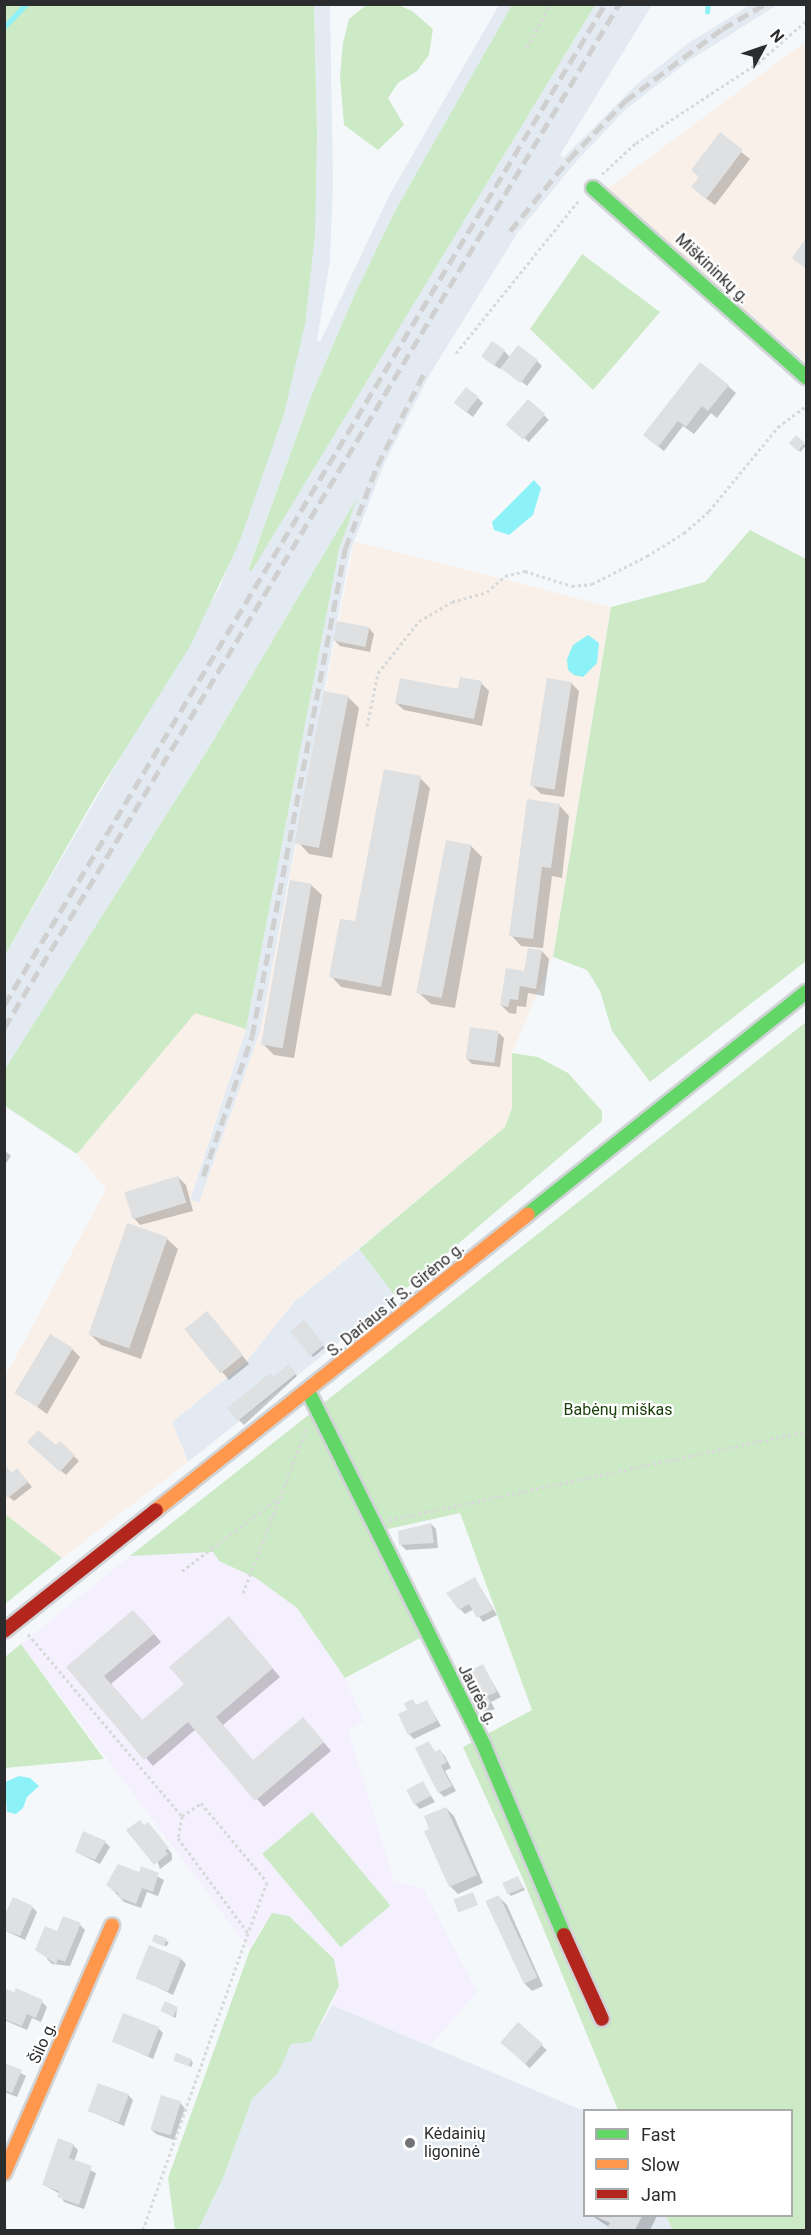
<!DOCTYPE html>
<html>
<head>
<meta charset="utf-8">
<style>
  body { margin:0 }
  #map { position:relative; width:811px; height:2235px; overflow:hidden; background:#f5f8fb; font-family:Roboto,sans-serif }
  div>[style] { position:absolute }
  .built>* { inset:0; background:#e3eaf2 }
  .industrial>* { inset:0; background:#f9f0e9 }
  .education>* { inset:0; background:#f4f0fd }
  .green>* { inset:0; background:#cceac6; transform-origin:0 0 }
  .water>* { inset:0; background:#8df2f7 }
  .shadow>* { inset:0; background:#0003; transform-origin:0 0 }
  .stream>* { height:4.5px; margin:-2.25px; padding:0 2.25px; transform-origin:2.25px; border-radius:2.25px; background:#8df2f7 }
  .building>* { inset:0; background:#dee0e2; transform-origin:0 0 }
  .path>* { height:3px; margin-top:-1.5px; transform-origin:0; background:repeating-linear-gradient(90deg,#d8d9d9 0 3px,transparent 0 6px) }
  .roads { filter:drop-shadow(2px 0 #d1d4d6) drop-shadow(-2px 0 #d1d4d6) drop-shadow(0 2px #d1d4d6) drop-shadow(0 -2px #d1d4d6) }
  .fast>* { height:14px; margin:-7px; padding:0 7px; transform-origin:7px; border-radius:7px; background:#63d668 }
  .slow>* { height:14px; margin:-7px; padding:0 7px; transform-origin:7px; border-radius:7px; background:#ff974d }
  .jam>* { height:14px; margin:-7px; padding:0 7px; transform-origin:7px; border-radius:7px; background:#b3261e }
  .rail>* { height:4.5px; margin-top:-2.25px; transform-origin:0; background:repeating-linear-gradient(90deg,#d0d0d0 0 12px,transparent 0 18px) }
  .dots>* { width:16px; height:16px; translate:-50% -50%; box-sizing:border-box; border:3px solid #fff; border-radius:50% }
  span { translate:-50% -50%; white-space:nowrap; text-align:center; line-height:1.15; -webkit-text-stroke:4.5px #fff; paint-order:stroke }
  .street-label { font-size:16px; color:#2a2c2e }
  .park-label { font-size:16px; color:#193f09 }
  .poi-label { font-size:16px; color:#2a2c2e }
  .left { translate:0 -50%; text-align:left }
  .frame { position:absolute; inset:0; border:6px solid #2a2c2e; pointer-events:none }
  .legend { position:absolute; left:583px; top:2109px; width:210px; height:108px; box-sizing:border-box; background:#fff; border:2px solid #aaabab; margin:0; padding:8px 10px; list-style:none; font-size:18px; color:#2a2c2e }
  .legend li { display:flex; align-items:center; gap:12px; height:30px }
  .legend b { width:30px; border:2px solid #aaabab }
  .north { position:absolute; left:733px; top:18px; width:60px; height:60px; -webkit-text-stroke:4px #fff; paint-order:stroke; rotate:50deg; font-size:16px; font-weight:700; line-height:24px; text-align:center; color:#2a2c2e }
  .north::after { content:''; display:block; margin:auto; width:21px; height:27px; background:#2a2c2e; clip-path:polygon(50% 0,100% 100%,50% 72%,0 100%) }
</style>
</head>
<body>
<div id="map">
  <div class="built">
    <i style="clip-path:polygon(314px 5px,330px 5px,330px 11px,333px 183px,330px 260px,317px 340px,320px 342px,390px 194px,499px 5px,512px 5px,395px 211px,354px 296px,312px 394px,249px 567px,251px 571px,595px 5px,652px 5px,560px 155px,563px 158px,637px 84px,690px 42px,750px 5px,777px 5px,687px 62px,625px 110px,575px 163px,518px 232px,430px 374px,384px 464px,350px 552px,260px 1032px,199px 1203px,190px 1200px,246px 1029px,339px 550px,355px 501px,210px 746px,5px 1069px,5px 955px,220px 587px,284px 414px,317px 132px)"></i>
    <i style="clip-path:polygon(359px 1249px,396px 1297px,188px 1462px,172px 1422px,245px 1363px,295px 1301px)"></i>
    <i style="clip-path:polygon(332px 2005px,584px 2111px,584px 2216px,666px 2216px,673px 2230px,198px 2230px,224px 2176px,252px 2099px,278px 2073px,291px 2043px,311px 2042px)"></i>
  </div>
  <div class="industrial">
    <i style="clip-path:polygon(806px 41px,806px 362px,606px 190px)"></i>
    <i style="clip-path:polygon(354px 541px,611px 607px,553px 956px,512px 1053px,512px 1108px,505px 1127px,295px 1301px,245px 1363px,172px 1422px,188px 1462px,62px 1558px,5px 1514px,4px 1379px,106px 1189px,77px 1154px,195px 1012px,246px 1029px,190px 1199px,199px 1203px,260px 1032px)"></i>
  </div>
  <div class="education">
    <i style="clip-path:polygon(213px 1552px,219px 1561px,256px 1578px,297px 1608px,345px 1678px,364px 1721px,348px 1730px,394px 1881px,423px 1888px,477px 1992px,430px 2046px,332px 2005px,339px 1986px,334px 1959px,289px 1916px,262px 1926px,250px 1950px,21px 1644px,130px 1556px)"></i>
  </div>
  <div class="green">
    <i style="clip-path:polygon(396px 4px,412px 11px,433px 29px,429px 55px,417px 71px,398px 83px,388px 98px,404px 125px,378px 150px,344px 125px,340px 77px,343px 43px,349px 19px,365px 6px)"></i>
    <i style="clip-path:polygon(4px 5px,314px 5px,317px 132px,315px 235px,305px 324px,284px 414px,239px 543px,189px 648px,97px 794px,5px 955px)"></i>
    <i style="clip-path:polygon(512px 5px,595px 5px,251px 572px,249px 568px,312px 394px,354px 296px,395px 211px)"></i>
    <i style="clip-path:polygon(582px 254px,660px 312px,593px 390px,530px 329px)"></i>
    <i style="clip-path:polygon(357px 498px,339px 550px,246px 1029px,195px 1013px,77px 1154px,5px 1106px,5px 1069px,210px 746px)"></i>
    <i style="clip-path:polygon(750px 530px,806px 559px,806px 961px,650px 1082px,612px 1031px,600px 991px,587px 970px,553px 957px,611px 607px,705px 582px)"></i>
    <i style="clip-path:polygon(806px 1022px,806px 2230px,673px 2230px,666px 2216px,792px 2216px,792px 2110px,618px 2110px,522px 1877px,463px 1747px,532px 1710px,460px 1513px,384px 1530px,422px 1637px,345px 1678px,297px 1608px,256px 1578px,219px 1561px,213px 1552px,130px 1556px)"></i>
    <i style="clip-path:polygon(512px 1053px,538px 1057px,568px 1073px,602px 1111px,602px 1121px,396px 1297px,359px 1249px,505px 1127px,512px 1108px)"></i>
    <i style="clip-path:polygon(5px 1514px,62px 1558px,5px 1604px,4px 1604px)"></i>
    <i style="clip-path:polygon(21px 1644px,104px 1759px,5px 1768px,5px 1657px)"></i>
    <i style="left:312px;top:1812px;width:122px;height:65px;rotate:50deg"></i>
    <i style="clip-path:polygon(272px 1913px,289px 1916px,334px 1959px,339px 1986px,311px 2042px,291px 2044px,278px 2073px,252px 2099px,224px 2176px,198px 2230px,175px 2230px,168px 2178px,250px 1950px)"></i>
  </div>
  <div class="water">
    <i style="clip-path:polygon(534px 480px,541px 488px,533px 515px,509px 535px,494px 530px,492px 522px)"></i>
    <i style="clip-path:polygon(588px 635px,599px 643px,597px 663px,583px 677px,574px 675px,568px 670px,567px 659px,573px 645px)"></i>
    <i style="clip-path:polygon(19px 1776px,30px 1778px,39px 1786px,27px 1797px,23px 1808px,16px 1814px,7px 1812px,5px 1782px)"></i>
  </div>
  <div class="shadow">
    <i style="clip-path:polygon(720px 135px,750px 159px,715px 205px,701px 195px,700px 177px)"></i>
    <i style="clip-path:polygon(504px 351px,511px 358px,537px 361px,542px 366px,527px 386px,502px 366px,500px 369px,488px 361px)"></i>
    <i style="clip-path:polygon(728px 386px,736px 393px,717px 418px,711px 413px,694px 434px,683px 426px,664px 451px,650px 440px)"></i>
    <i style="clip-path:polygon(478px 398px,483px 403px,473px 417px,461px 408px)"></i>
    <i style="left:528px;top:401px;width:28px;height:30px;rotate:42deg"></i>
    <i style="left:796px;top:437px;width:13px;height:8px;rotate:42deg"></i>
    <i style="clip-path:polygon(369px 628px,374px 634px,370px 652px,340px 646px,335px 641px)"></i>
    <i style="clip-path:polygon(481px 683px,489px 691px,482px 726px,404px 710px,396px 703px)"></i>
    <i style="clip-path:polygon(571px 683px,579px 691px,564px 797px,541px 794px,533px 786px)"></i>
    <i style="clip-path:polygon(348px 697px,359px 708px,332px 858px,309px 854px,299px 843px)"></i>
    <i style="clip-path:polygon(420px 778px,430px 788px,391px 996px,341px 987px,331px 976px)"></i>
    <i style="clip-path:polygon(559px 805px,569px 816px,562px 878px,552px 876px,543px 948px,521px 946px,511px 935px)"></i>
    <i style="clip-path:polygon(471px 846px,482px 857px,455px 1008px,431px 1004px,420px 994px)"></i>
    <i style="clip-path:polygon(311px 885px,322px 895px,294px 1058px,274px 1055px,263px 1044px)"></i>
    <i style="clip-path:polygon(542px 951px,549px 959px,544px 996px,528px 993px,526px 1007px,517px 1006px,516px 1014px,509px 1013px,501px 1005px)"></i>
    <i style="clip-path:polygon(499px 1033px,504px 1038px,500px 1067px,472px 1064px,467px 1059px)"></i>
    <i style="clip-path:polygon(4px 1150px,11px 1156px,4px 1166px)"></i>
    <i style="clip-path:polygon(178px 1177px,186px 1185px,193px 1211px,140px 1225px,133px 1217px)"></i>
    <i style="clip-path:polygon(167px 1239px,178px 1249px,141px 1359px,101px 1345px,91px 1335px)"></i>
    <i style="clip-path:polygon(215px 1321px,249px 1364px,229px 1380px,186px 1330px)"></i>
    <i style="left:304px;top:1322px;width:33px;height:15px;rotate:51deg"></i>
    <i style="clip-path:polygon(72px 1349px,80px 1357px,47px 1414px,18px 1393px)"></i>
    <i style="clip-path:polygon(288px 1366px,297px 1376px,244px 1425px,239px 1420px)"></i>
    <i style="clip-path:polygon(60px 1443px,79px 1461px,66px 1475px,34px 1447px,56px 1448px)"></i>
    <i style="clip-path:polygon(12px 1474px,22px 1475px,32px 1487px,14px 1501px,9px 1497px)"></i>
    <i style="clip-path:polygon(431px 1524px,436px 1529px,438px 1548px,406px 1550px,401px 1545px)"></i>
    <i style="clip-path:polygon(475px 1579px,497px 1615px,483px 1622px,474px 1609px,465px 1614px,460px 1609px)"></i>
    <i style="clip-path:polygon(141px 1619px,161px 1642px,111px 1684px,143px 1721px,186px 1685px,236px 1626px,280px 1677px,223px 1725px,253px 1762px,311px 1727px,331px 1751px,264px 1807px,196px 1729px,153px 1766px,68px 1668px)"></i>
    <i style="clip-path:polygon(483px 1666px,501px 1697px,491px 1702px,495px 1709px,485px 1713px,467px 1683px)"></i>
    <i style="clip-path:polygon(412px 1701px,418px 1706px,427px 1702px,441px 1726px,414px 1739px,409px 1734px)"></i>
    <i style="clip-path:polygon(429px 1743px,436px 1753px,440px 1751px,445px 1756px,451px 1768px,445px 1771px,456px 1791px,444px 1797px,439px 1792px)"></i>
    <i style="clip-path:polygon(423px 1783px,435px 1802px,420px 1809px,415px 1804px)"></i>
    <i style="clip-path:polygon(446px 1808px,454px 1816px,483px 1883px,458px 1894px,450px 1886px,431px 1830px)"></i>
    <i style="clip-path:polygon(145px 1827px,153px 1829px,172px 1854px,172px 1860px,160px 1869px)"></i>
    <i style="clip-path:polygon(105px 1842px,110px 1847px,100px 1864px,76px 1852px)"></i>
    <i style="clip-path:polygon(142px 1868px,164px 1880px,158px 1896px,147px 1892px,141px 1908px,124px 1902px,108px 1885px,140px 1874px)"></i>
    <i style="clip-path:polygon(518px 1878px,525px 1890px,511px 1896px,509px 1894px)"></i>
    <i style="clip-path:polygon(499px 1897px,507px 1905px,543px 1986px,532px 1991px,524px 1983px)"></i>
    <i style="clip-path:polygon(32px 1907px,37px 1912px,25px 1940px,4px 1930px)"></i>
    <i style="clip-path:polygon(80px 1925px,85px 1930px,70px 1966px,52px 1964px,47px 1959px,58px 1933px)"></i>
    <i style="left:156px;top:1936px;width:14px;height:5px;rotate:25deg"></i>
    <i style="clip-path:polygon(181px 1959px,186px 1964px,173px 1995px,137px 1977px)"></i>
    <i style="clip-path:polygon(4px 1990px,42px 2002px,47px 2007px,41px 2022px,32px 2018px,27px 2030px,4px 2020px)"></i>
    <i style="clip-path:polygon(177px 2008px,176px 2018px,163px 2011px)"></i>
    <i style="left:519px;top:2024px;width:38px;height:25px;rotate:43deg"></i>
    <i style="clip-path:polygon(158px 2028px,163px 2033px,153px 2059px,114px 2041px)"></i>
    <i style="clip-path:polygon(175px 2060px,191px 2060px,193px 2063px,191px 2067px)"></i>
    <i style="clip-path:polygon(4px 2064px,26px 2076px,17px 2097px,4px 2092px)"></i>
    <i style="clip-path:polygon(128px 2095px,133px 2100px,124px 2126px,90px 2111px)"></i>
    <i style="clip-path:polygon(180px 2103px,185px 2108px,174px 2140px,156px 2134px,151px 2129px)"></i>
    <i style="clip-path:polygon(73px 2145px,78px 2150px,74px 2162px,96px 2173px,84px 2209px,64px 2202px,60px 2194px,44px 2185px)"></i>
    <i style="clip-path:polygon(592px 2216px,657px 2216px,650px 2230px,608px 2230px,609px 2227px)"></i>
  </div>
  <div class="stream">
    <i style="left:707px;top:12px;width:8px;rotate:-83deg"></i>
    <i style="left:4px;top:27px;width:32px;rotate:-46deg"></i>
  </div>
  <div class="building">
    <i style="clip-path:polygon(720px 132px,743px 150px,706px 199px,691px 187px,699px 177px,691px 170px)"></i>
    <i style="clip-path:polygon(806px 238px,806px 269px,792px 258px)"></i>
    <i style="left:492px;top:341px;width:16px;height:19px;rotate:35deg"></i>
    <i style="left:518px;top:345px;width:25px;height:29px;rotate:37deg"></i>
    <i style="clip-path:polygon(700px 362px,729px 385px,708px 411px,702px 406px,686px 427px,678px 421px,658px 447px,643px 435px)"></i>
    <i style="left:466px;top:387px;width:16px;height:20px;rotate:38deg"></i>
    <i style="left:528px;top:399px;width:23px;height:34px;rotate:41deg"></i>
    <i style="left:796px;top:435px;width:12px;height:11px;rotate:42deg"></i>
    <i style="left:337px;top:621px;width:33px;height:20px;rotate:11deg"></i>
    <i style="clip-path:polygon(460px 677px,482px 681px,474px 719px,395px 703px,400px 678px,458px 689px)"></i>
    <i style="left:547px;top:678px;width:25px;height:109px;rotate:9deg"></i>
    <i style="left:324px;top:691px;width:25px;height:155px;rotate:11deg"></i>
    <i style="clip-path:polygon(384px 769px,421px 776px,381px 987px,329px 977px,340px 919px,355px 921px)"></i>
    <i style="clip-path:polygon(527px 799px,560px 804px,551px 868px,542px 867px,533px 939px,509px 936px)"></i>
    <i style="left:446px;top:840px;width:26px;height:156px;rotate:11deg"></i>
    <i style="left:290px;top:880px;width:22px;height:167px;rotate:10deg"></i>
    <i style="clip-path:polygon(528px 948px,542px 950px,536px 989px,520px 986px,518px 1000px,510px 999px,508px 1007px,500px 1005px,506px 968px,524px 971px)"></i>
    <i style="left:470px;top:1027px;width:29px;height:32px;rotate:8deg"></i>
    <i style="left:178px;top:1176px;width:28px;height:56px;rotate:73deg"></i>
    <i style="left:127px;top:1223px;width:43px;height:118px;rotate:19deg"></i>
    <i style="left:207px;top:1311px;width:57px;height:29px;rotate:51deg"></i>
    <i style="left:304px;top:1320px;width:32px;height:18px;rotate:51deg"></i>
    <i style="left:50px;top:1334px;width:27px;height:69px;rotate:31deg"></i>
    <i style="clip-path:polygon(289px 1364px,296px 1374px,238px 1421px,227px 1408px,270px 1373px,273px 1377px)"></i>
    <i style="clip-path:polygon(38px 1430px,56px 1445px,60px 1441px,75px 1455px,60px 1472px,27px 1442px)"></i>
    <i style="clip-path:polygon(4px 1464px,12px 1473px,17px 1468px,28px 1482px,8px 1498px,4px 1493px)"></i>
    <i style="clip-path:polygon(431px 1523px,434px 1543px,399px 1545px,398px 1531px)"></i>
    <i style="clip-path:polygon(475px 1577px,493px 1610px,477px 1618px,469px 1604px,459px 1610px,446px 1593px)"></i>
    <i style="clip-path:polygon(133px 1610px,154px 1634px,104px 1676px,142px 1720px,184px 1684px,169px 1667px,229px 1616px,273px 1668px,216px 1717px,253px 1760px,303px 1717px,324px 1742px,255px 1801px,188px 1722px,144px 1760px,66px 1667px)"></i>
    <i style="clip-path:polygon(483px 1664px,497px 1692px,487px 1696px,491px 1703px,479px 1709px,465px 1683px,469px 1681px,465px 1673px)"></i>
    <i style="clip-path:polygon(413px 1699px,416px 1705px,427px 1700px,437px 1721px,408px 1735px,398px 1714px,407px 1710px,404px 1703px)"></i>
    <i style="clip-path:polygon(429px 1741px,435px 1752px,440px 1749px,447px 1762px,441px 1766px,452px 1786px,438px 1793px,415px 1748px)"></i>
    <i style="left:423px;top:1781px;width:17px;height:19px;rotate:62deg"></i>
    <i style="clip-path:polygon(446px 1807px,477px 1875px,449px 1887px,424px 1831px,429px 1829px,424px 1816px)"></i>
    <i style="clip-path:polygon(140px 1820px,144px 1825px,148px 1822px,169px 1848px,165px 1851px,168px 1854px,154px 1865px,126px 1830px)"></i>
    <i style="clip-path:polygon(83px 1831px,106px 1841px,95px 1860px,75px 1852px)"></i>
    <i style="clip-path:polygon(118px 1864px,139px 1872px,141px 1866px,159px 1873px,153px 1892px,142px 1888px,136px 1904px,118px 1897px,119px 1894px,106px 1885px)"></i>
    <i style="left:518px;top:1876px;width:13px;height:17px;rotate:67deg"></i>
    <i style="left:473px;top:1892px;width:14px;height:21px;rotate:69deg"></i>
    <i style="left:499px;top:1895px;width:91px;height:15px;rotate:65deg"></i>
    <i style="clip-path:polygon(13px 1897px,33px 1906px,20px 1936px,4px 1930px,4px 1916px)"></i>
    <i style="clip-path:polygon(63px 1916px,81px 1923px,65px 1962px,58px 1959px,56px 1964px,35px 1950px,45px 1926px,57px 1931px)"></i>
    <i style="left:155px;top:1934px;width:13px;height:8px;rotate:23deg"></i>
    <i style="left:149px;top:1945px;width:35px;height:36px;rotate:22deg"></i>
    <i style="clip-path:polygon(4px 1988px,14px 1992px,16px 1988px,43px 2000px,36px 2018px,27px 2014px,22px 2026px,4px 2019px)"></i>
    <i style="left:165px;top:2001px;width:14px;height:11px;rotate:25deg"></i>
    <i style="left:123px;top:2013px;width:39px;height:31px;rotate:21deg"></i>
    <i style="left:518px;top:2022px;width:33px;height:27px;rotate:41deg"></i>
    <i style="left:176px;top:2053px;width:17px;height:8px;rotate:21deg"></i>
    <i style="clip-path:polygon(4px 2063px,22px 2070px,12px 2093px,4px 2090px)"></i>
    <i style="left:98px;top:2083px;width:33px;height:30px;rotate:20deg"></i>
    <i style="left:161px;top:2095px;width:21px;height:36px;rotate:17deg"></i>
    <i style="clip-path:polygon(58px 2138px,74px 2144px,69px 2158px,92px 2166px,79px 2205px,57px 2197px,59px 2191px,42px 2185px)"></i>
    <i style="clip-path:polygon(595px 2216px,642px 2216px,635px 2230px,606px 2230px,610px 2223px)"></i>
  </div>
  <div class="path">
    <i style="left:527px;top:47px;width:49px;rotate:-61.9deg"></i>
    <i style="left:602px;top:174px;width:46px;rotate:-42.4deg"></i>
    <i style="left:636px;top:143px;width:146px;rotate:-33.3deg"></i>
    <i style="left:758px;top:63px;width:64px;rotate:-41.2deg"></i>
    <i style="left:456px;top:353px;width:198px;rotate:-51.2deg"></i>
    <i style="left:367px;top:726px;width:54px;rotate:-78.3deg"></i>
    <i style="left:378px;top:673px;width:66px;rotate:-51.7deg"></i>
    <i style="left:419px;top:621px;width:38px;rotate:-30deg"></i>
    <i style="left:452px;top:602px;width:36px;rotate:-16deg"></i>
    <i style="left:487px;top:592px;width:24px;rotate:-42deg"></i>
    <i style="left:505px;top:576px;width:21px;rotate:-14deg"></i>
    <i style="left:525px;top:571px;width:49px;rotate:17.7deg"></i>
    <i style="left:572px;top:586px;width:20px;rotate:-6deg"></i>
    <i style="left:592px;top:584px;width:62px;rotate:-27deg"></i>
    <i style="left:647px;top:556px;width:44px;rotate:-31.9deg"></i>
    <i style="left:684px;top:533px;width:33px;rotate:-41deg"></i>
    <i style="left:709px;top:511px;width:109px;rotate:-50.6deg"></i>
    <i style="left:778px;top:427px;width:35px;rotate:-37deg"></i>
    <i style="left:389px;top:1520px;width:426px;rotate:-12deg"></i>
    <i style="left:182px;top:1571px;width:118px;rotate:-37.1deg"></i>
    <i style="left:243px;top:1593px;width:178px;rotate:-68.9deg"></i>
    <i style="left:28px;top:1634px;width:238px;rotate:49.8deg"></i>
    <i style="left:182px;top:1816px;width:22px;rotate:100deg"></i>
    <i style="left:178px;top:1838px;width:118px;rotate:53.6deg"></i>
    <i style="left:248px;top:1933px;width:315px;rotate:109.5deg"></i>
    <i style="left:182px;top:1816px;width:23px;rotate:-34deg"></i>
    <i style="left:201px;top:1803px;width:103px;rotate:50.1deg"></i>
    <i style="left:267px;top:1882px;width:54px;rotate:110.4deg"></i>
  </div>
  <div class="roads">
    <div class="fast">
      <i style="left:593px;top:188px;width:285px;rotate:41.6deg"></i>
      <i style="left:528px;top:1214px;width:356px;rotate:-38.6deg"></i>
      <i style="left:308px;top:1391px;width:396px;rotate:63.6deg"></i>
      <i style="left:484px;top:1746px;width:205px;rotate:67.1deg"></i>
    </div>
    <div class="slow">
      <i style="left:156px;top:1510px;width:475px;rotate:-38.5deg"></i>
      <i style="left:4px;top:2173px;width:270px;rotate:-66.4deg"></i>
    </div>
    <div class="jam">
      <i style="left:4px;top:1631px;width:194px;rotate:-38.5deg"></i>
      <i style="left:564px;top:1935px;width:92px;rotate:65.7deg"></i>
    </div>
  </div>
  <div class="rail">
    <i style="left:510px;top:231px;width:93px;rotate:-50.7deg"></i>
    <i style="left:569px;top:159px;width:81px;rotate:-46deg"></i>
    <i style="left:625px;top:101px;width:121px;rotate:-36.6deg"></i>
    <i style="left:722px;top:29px;width:50px;rotate:-30.2deg"></i>
    <i style="left:4px;top:1005px;width:1168px;rotate:-59.02deg"></i>
    <i style="left:4px;top:1028px;width:1194px;rotate:-59.01deg"></i>
    <i style="left:203px;top:1176px;width:148px;rotate:-70.7deg"></i>
    <i style="left:252px;top:1036px;width:496px;rotate:-79.2deg"></i>
    <i style="left:345px;top:549px;width:89px;rotate:-68.9deg"></i>
    <i style="left:377px;top:466px;width:104px;rotate:-63.2deg"></i>
  </div>
  <div class="dots">
    <i style="left:410px;top:2143px;background:#717376"></i>
  </div>
  <div class="street-label">
    <span style="left:712px;top:269px;rotate:43deg">Miškininkų g.</span>
    <span style="left:396px;top:1300px;rotate:-39deg">S. Dariaus ir S. Girėno g.</span>
    <span style="left:477px;top:1695px;rotate:63deg">Jaurės g.</span>
    <span style="left:43px;top:2043px;rotate:-66deg">Šilo g.</span>
  </div>
  <div class="park-label">
    <span style="left:618px;top:1410px">Babėnų miškas</span>
  </div>
  <div class="poi-label">
    <span class="left" style="left:424px;top:2143px">Kėdainių<br>ligoninė</span>
  </div>
  <div class="frame"></div>
  <ul class="legend">
  <li><b style="height:8px;background:#63d668"></b>Fast</li>
  <li><b style="height:8px;background:#ff974d"></b>Slow</li>
  <li><b style="height:8px;background:#b3261e"></b>Jam</li>
  </ul>
  <div class="north">N</div>
</div>
</body>
</html>
